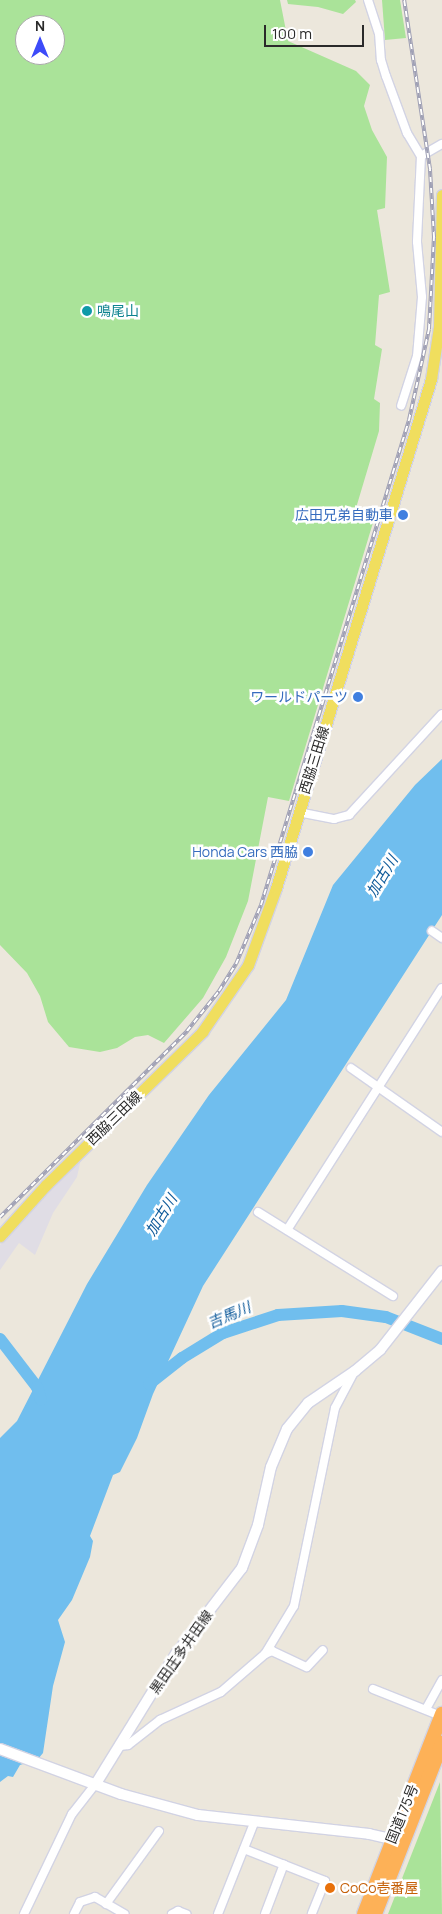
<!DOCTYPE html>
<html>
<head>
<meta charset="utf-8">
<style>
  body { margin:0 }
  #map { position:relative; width:442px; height:1914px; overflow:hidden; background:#ece7dc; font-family:Manrope,"Noto Sans JP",sans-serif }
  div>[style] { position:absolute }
  .industrial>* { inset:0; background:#e0dde5 }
  .green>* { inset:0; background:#aae399 }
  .water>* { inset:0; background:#70beee }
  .river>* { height:12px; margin:-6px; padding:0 6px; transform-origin:6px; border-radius:6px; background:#70beee }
  .roads { filter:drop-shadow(1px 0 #d2d3e3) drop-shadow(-1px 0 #d2d3e3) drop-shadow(0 1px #d2d3e3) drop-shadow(0 -1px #d2d3e3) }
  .street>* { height:8px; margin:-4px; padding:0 4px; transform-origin:4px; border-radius:4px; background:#fff }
  .secondary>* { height:10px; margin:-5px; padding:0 5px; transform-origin:5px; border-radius:5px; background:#fff }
  .primary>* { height:11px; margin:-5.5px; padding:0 5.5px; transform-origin:5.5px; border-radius:5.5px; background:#f0de5e }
  .highway>* { height:14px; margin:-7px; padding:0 7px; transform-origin:7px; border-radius:7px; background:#fdb157 }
  .rail>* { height:4px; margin-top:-2px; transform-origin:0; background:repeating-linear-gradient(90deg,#fff 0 5.5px,#9fa0b5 0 11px); box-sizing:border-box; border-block:1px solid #9fa0b5 }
  .dots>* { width:14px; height:14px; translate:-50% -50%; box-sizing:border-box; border:2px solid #fff; border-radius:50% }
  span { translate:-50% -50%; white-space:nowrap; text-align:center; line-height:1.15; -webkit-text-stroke:5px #fff; paint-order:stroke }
  .culture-label { font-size:14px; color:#0d838f }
  .left { translate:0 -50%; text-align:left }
  .shop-label { font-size:14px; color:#366cbe }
  .right { translate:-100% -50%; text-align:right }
  .street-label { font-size:14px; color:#2a2a2a }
  .food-label { font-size:14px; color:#c56008 }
  .water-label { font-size:15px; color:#0e5a9a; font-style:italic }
  .north { position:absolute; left:15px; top:15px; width:50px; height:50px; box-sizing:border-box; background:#fff; border:1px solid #aaa; border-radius:50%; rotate:0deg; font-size:14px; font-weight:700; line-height:20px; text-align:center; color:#2a2a2a }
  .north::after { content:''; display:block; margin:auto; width:18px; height:22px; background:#3d4bf9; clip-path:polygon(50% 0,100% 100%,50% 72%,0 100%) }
  .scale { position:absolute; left:264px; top:25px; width:100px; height:22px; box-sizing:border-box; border:2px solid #2a2a2a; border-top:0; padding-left:6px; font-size:15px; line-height:18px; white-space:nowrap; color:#2a2a2a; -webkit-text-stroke:4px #fff; paint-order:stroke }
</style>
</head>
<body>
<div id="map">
  <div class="industrial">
    <i style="clip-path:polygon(81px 1159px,77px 1177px,53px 1213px,35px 1255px,19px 1243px,0 1270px,0 1245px)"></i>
  </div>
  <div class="green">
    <i style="clip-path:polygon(evenodd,0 0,280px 0,288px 41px,356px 71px,370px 85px,364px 106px,372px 130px,387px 157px,385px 208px,377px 210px,390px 292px,379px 295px,375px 345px,382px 349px,374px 399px,380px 403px,379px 431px,356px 508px,375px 516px,289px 801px,268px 797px,248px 901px,226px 957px,203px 998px,164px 1043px,148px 1035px,135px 1037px,117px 1048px,100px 1052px,69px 1047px,48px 1022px,40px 996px,27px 973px,0 945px,0 0,25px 25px,55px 25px,55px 55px,25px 55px,25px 25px)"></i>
    <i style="clip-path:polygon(287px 0,355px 0,356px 2px,343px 14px,318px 7px,288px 4px)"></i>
    <i style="clip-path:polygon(382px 0,400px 0,406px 38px,385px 40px)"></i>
    <i style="clip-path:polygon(440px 1782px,442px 1914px,388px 1914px)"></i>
  </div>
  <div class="water">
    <i style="clip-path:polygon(442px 759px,442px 915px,203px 1286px,153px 1394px,137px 1438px,120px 1472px,113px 1475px,90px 1536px,93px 1541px,90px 1557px,72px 1600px,58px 1620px,65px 1642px,53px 1686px,43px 1753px,38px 1759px,20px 1765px,13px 1777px,8px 1776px,0 1782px,0 1438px,17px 1421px,87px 1284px,147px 1185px,209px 1095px,286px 1000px,333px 885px,415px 785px)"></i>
  </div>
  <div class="river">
    <i style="left:0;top:1339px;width:61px;rotate:52.4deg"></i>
    <i style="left:37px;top:1387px;width:13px;rotate:72deg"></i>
    <i style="left:149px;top:1384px;width:42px;rotate:-38.2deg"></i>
    <i style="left:182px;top:1358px;width:48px;rotate:-31.4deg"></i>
    <i style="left:223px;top:1333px;width:58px;rotate:-18.1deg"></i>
    <i style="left:278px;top:1315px;width:64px;rotate:-3.6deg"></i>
    <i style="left:342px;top:1311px;width:44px;rotate:7.8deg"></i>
    <i style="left:386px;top:1317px;width:60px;rotate:21.4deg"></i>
  </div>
  <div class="roads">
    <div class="street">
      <i style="left:368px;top:0;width:35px;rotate:72deg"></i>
      <i style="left:379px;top:33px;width:27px;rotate:86deg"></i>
      <i style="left:381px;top:60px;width:17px;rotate:73deg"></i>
      <i style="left:386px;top:76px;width:61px;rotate:69.8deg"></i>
      <i style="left:407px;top:133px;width:27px;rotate:59deg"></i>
      <i style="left:421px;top:156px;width:86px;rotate:92.7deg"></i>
      <i style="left:417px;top:242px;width:55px;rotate:84.8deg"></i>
      <i style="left:422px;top:297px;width:59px;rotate:94.8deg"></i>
      <i style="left:417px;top:356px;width:52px;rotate:107.7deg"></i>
      <i style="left:421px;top:156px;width:24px;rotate:-30deg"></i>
      <i style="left:298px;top:812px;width:37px;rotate:11deg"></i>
      <i style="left:334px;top:819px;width:16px;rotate:-15deg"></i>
      <i style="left:349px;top:815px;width:137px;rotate:-47.4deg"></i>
      <i style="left:432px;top:931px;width:12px;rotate:35deg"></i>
      <i style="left:351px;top:1068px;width:111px;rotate:35.1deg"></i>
      <i style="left:258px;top:1212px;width:159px;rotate:31.9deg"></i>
      <i style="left:287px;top:1230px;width:287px;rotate:-57.4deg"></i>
      <i style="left:265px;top:1654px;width:8px;rotate:-23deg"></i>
      <i style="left:272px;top:1651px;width:38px;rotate:25deg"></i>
      <i style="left:307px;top:1667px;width:23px;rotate:-47deg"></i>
      <i style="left:373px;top:1689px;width:73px;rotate:21.7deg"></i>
      <i style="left:426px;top:1709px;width:33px;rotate:-61deg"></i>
      <i style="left:120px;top:1746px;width:8px;rotate:-7deg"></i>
      <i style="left:128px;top:1745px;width:41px;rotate:-38deg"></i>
      <i style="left:160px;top:1720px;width:67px;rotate:-24.7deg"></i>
      <i style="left:221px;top:1692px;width:58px;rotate:-40.8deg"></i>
      <i style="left:265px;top:1654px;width:56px;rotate:-58.9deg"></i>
      <i style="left:294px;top:1606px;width:202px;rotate:-78.3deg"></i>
      <i style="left:335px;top:1408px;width:40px;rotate:-62deg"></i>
      <i style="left:244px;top:1849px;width:87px;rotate:21.6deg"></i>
      <i style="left:325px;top:1881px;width:35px;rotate:112deg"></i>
      <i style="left:106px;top:1904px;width:90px;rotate:-54deg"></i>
      <i style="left:24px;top:1914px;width:111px;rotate:-64.4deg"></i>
      <i style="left:72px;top:1814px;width:37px;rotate:-52deg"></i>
      <i style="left:74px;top:1914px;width:13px;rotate:-63deg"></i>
      <i style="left:80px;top:1902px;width:16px;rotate:-18deg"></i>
      <i style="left:95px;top:1897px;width:34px;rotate:30deg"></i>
      <i style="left:172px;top:1914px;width:7px;rotate:-27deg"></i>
      <i style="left:178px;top:1911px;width:9px;rotate:21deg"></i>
      <i style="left:218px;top:1914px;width:98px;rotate:-68.4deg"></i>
      <i style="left:265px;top:1914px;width:53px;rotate:-69.2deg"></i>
    </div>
    <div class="secondary">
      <i style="left:0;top:1749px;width:129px;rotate:20.4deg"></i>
      <i style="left:121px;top:1794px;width:80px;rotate:15.3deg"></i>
      <i style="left:198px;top:1815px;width:172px;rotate:6.3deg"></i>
      <i style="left:369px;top:1834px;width:31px;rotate:13deg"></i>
      <i style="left:95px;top:1785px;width:154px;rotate:-58.3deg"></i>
      <i style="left:176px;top:1654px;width:108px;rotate:-52.5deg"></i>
      <i style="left:242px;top:1568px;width:46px;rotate:-69.6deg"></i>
      <i style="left:258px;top:1525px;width:59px;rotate:-77.4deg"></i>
      <i style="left:271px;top:1467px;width:41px;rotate:-67.2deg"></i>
      <i style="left:287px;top:1429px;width:33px;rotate:-51deg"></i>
      <i style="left:308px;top:1403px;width:57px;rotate:-34.2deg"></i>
      <i style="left:355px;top:1371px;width:33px;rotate:-40deg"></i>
      <i style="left:380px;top:1350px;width:100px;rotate:-51.9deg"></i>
    </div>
    <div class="primary">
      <i style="left:0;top:1236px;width:69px;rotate:-48deg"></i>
      <i style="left:46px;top:1185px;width:219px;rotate:-44.4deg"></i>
      <i style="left:202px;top:1032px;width:81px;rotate:-55.5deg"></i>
      <i style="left:248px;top:965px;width:82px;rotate:-70deg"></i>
      <i style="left:276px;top:888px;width:532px;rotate:-73.06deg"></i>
      <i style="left:431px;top:379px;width:53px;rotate:-81.3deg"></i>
      <i style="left:439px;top:327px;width:132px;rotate:-88.7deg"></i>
    </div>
    <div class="highway">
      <i style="left:364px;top:1914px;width:215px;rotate:-68.7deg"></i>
      <i style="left:375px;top:1914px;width:184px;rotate:-68.6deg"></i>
    </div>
  </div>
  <div class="rail">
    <i style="left:0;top:1217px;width:264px;rotate:-44.8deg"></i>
    <i style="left:187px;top:1031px;width:51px;rotate:-51.3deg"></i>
    <i style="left:219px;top:991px;width:32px;rotate:-58deg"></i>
    <i style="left:236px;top:964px;width:64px;rotate:-67deg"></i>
    <i style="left:261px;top:905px;width:507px;rotate:-73.03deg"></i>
    <i style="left:409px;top:420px;width:93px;rotate:-77.6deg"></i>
    <i style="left:429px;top:329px;width:92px;rotate:-86.9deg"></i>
    <i style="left:434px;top:237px;width:68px;rotate:-93.4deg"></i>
    <i style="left:430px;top:169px;width:171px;rotate:-98.7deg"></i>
  </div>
  <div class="dots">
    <i style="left:87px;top:311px;background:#0f9aa8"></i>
    <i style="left:403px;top:515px;background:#3f7fe0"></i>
    <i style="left:358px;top:697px;background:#3f7fe0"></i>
    <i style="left:308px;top:852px;background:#3f7fe0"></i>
    <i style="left:330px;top:1888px;background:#e8710a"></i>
  </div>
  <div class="culture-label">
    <span class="left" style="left:97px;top:311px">鳴尾山</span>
  </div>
  <div class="shop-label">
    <span class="right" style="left:393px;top:515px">広田兄弟自動車</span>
    <span class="right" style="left:348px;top:697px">ワールドパーツ</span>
    <span class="right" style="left:298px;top:852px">Honda Cars 西脇</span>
  </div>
  <div class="street-label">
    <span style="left:314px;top:760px;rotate:-73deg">西脇三田線</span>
    <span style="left:114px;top:1118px;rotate:-44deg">西脇三田線</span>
    <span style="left:181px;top:1652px;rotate:-55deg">黒田庄多井田線</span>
    <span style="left:402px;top:1814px;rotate:-68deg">国道175号</span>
  </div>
  <div class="food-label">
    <span class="left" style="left:340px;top:1888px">CoCo壱番屋</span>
  </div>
  <div class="water-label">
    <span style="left:382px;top:876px;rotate:-59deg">加古川</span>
    <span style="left:161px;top:1215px;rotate:-58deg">加古川</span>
    <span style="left:229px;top:1315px;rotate:-23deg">吉馬川</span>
  </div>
  <div class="north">N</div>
  <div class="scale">100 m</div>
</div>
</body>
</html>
